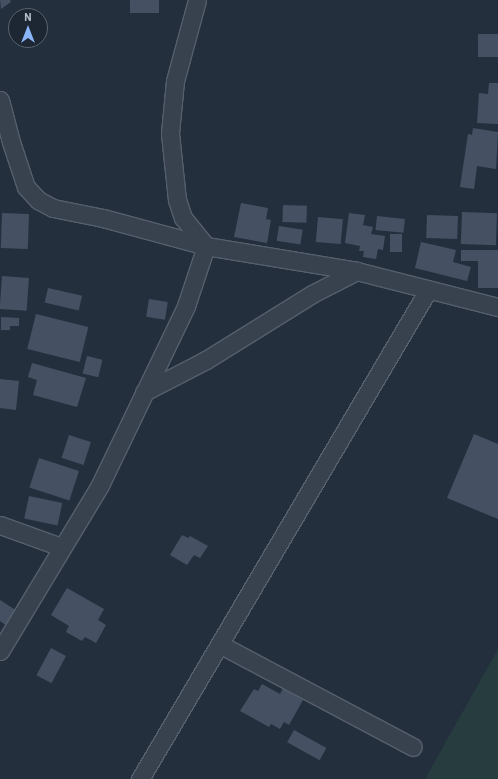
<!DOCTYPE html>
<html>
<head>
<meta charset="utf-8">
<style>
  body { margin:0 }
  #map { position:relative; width:498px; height:779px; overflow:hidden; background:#242f3e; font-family:Barlow,sans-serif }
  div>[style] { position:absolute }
  .green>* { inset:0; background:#263c3f }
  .building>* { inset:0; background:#455162; transform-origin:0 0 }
  .roads { filter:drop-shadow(1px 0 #565f6c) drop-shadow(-1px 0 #565f6c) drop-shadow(0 1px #565f6c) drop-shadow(0 -1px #565f6c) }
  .street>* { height:17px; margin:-8.5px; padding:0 8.5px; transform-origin:8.5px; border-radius:8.5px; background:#38414e }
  span { translate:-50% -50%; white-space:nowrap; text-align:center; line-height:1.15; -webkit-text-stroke:3px #1d2633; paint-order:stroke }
  .north { position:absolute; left:8px; top:8px; width:40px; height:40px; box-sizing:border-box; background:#1d2633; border:1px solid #59626f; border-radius:50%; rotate:0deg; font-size:11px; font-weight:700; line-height:16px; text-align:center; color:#b4bcc9 }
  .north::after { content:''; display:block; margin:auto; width:14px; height:18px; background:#8ab4f8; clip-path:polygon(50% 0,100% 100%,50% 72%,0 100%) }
</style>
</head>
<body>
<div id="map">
  <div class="green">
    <i style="clip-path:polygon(498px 649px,498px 779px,425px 779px)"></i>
  </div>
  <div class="building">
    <i style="clip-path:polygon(0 0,10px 0,11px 2px,1px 9px)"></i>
    <i style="left:130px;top:0;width:29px;height:13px"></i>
    <i style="left:478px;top:34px;width:20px;height:23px"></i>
    <i style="clip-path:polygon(489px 83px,498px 83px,498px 124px,477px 123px,479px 93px,488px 94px)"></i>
    <i style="clip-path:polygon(473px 128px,498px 132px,496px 169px,477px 166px,474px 189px,460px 187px,468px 134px,472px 135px)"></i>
    <i style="clip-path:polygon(241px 203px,268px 208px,266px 219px,271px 220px,267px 243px,234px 237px)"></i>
    <i style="left:283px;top:205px;width:24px;height:17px;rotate:2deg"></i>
    <i style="left:462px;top:212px;width:35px;height:32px;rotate:2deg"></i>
    <i style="left:2px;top:213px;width:27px;height:35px;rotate:2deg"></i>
    <i style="clip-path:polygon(349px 213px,365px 215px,363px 225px,373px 227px,371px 234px,385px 236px,383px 250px,378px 249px,376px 259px,363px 257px,364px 251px,359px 251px,360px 246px,345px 243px)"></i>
    <i style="left:427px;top:215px;width:31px;height:23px;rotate:2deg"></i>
    <i style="left:377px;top:216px;width:28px;height:14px;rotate:6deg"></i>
    <i style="left:318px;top:217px;width:25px;height:25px;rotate:5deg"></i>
    <i style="left:279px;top:226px;width:24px;height:15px;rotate:9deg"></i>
    <i style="left:390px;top:234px;width:12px;height:18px"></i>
    <i style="clip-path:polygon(421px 242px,456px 250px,453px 262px,471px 267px,467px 281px,415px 268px)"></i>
    <i style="clip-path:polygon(461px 250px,498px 250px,498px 288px,478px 288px,478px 261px,461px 261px)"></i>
    <i style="left:2px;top:276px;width:27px;height:33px;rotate:4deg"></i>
    <i style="left:48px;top:288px;width:35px;height:15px;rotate:13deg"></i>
    <i style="left:149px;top:299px;width:19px;height:18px;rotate:9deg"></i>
    <i style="left:36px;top:314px;width:54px;height:36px;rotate:14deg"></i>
    <i style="clip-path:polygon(1px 317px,19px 318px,19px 326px,10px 326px,10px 330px,1px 330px)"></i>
    <i style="left:87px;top:356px;width:16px;height:18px;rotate:14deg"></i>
    <i style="clip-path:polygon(32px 363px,86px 378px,77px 407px,33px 395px,37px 380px,28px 377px)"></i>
    <i style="clip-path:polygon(0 379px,19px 381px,16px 410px,0 408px)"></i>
    <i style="clip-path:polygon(474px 434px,498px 444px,498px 519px,447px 498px)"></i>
    <i style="left:69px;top:435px;width:23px;height:24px;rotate:18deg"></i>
    <i style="left:39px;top:458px;width:42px;height:31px;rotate:18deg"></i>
    <i style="left:29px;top:496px;width:34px;height:23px;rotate:12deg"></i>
    <i style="clip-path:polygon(182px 535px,188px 538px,190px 536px,208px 546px,200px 558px,194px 555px,187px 565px,170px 555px)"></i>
    <i style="clip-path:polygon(67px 588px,104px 609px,98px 620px,106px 625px,96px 643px,85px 637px,82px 641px,66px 632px,69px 626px,51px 615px)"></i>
    <i style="clip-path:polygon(0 600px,17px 611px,7px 626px,0 621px)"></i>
    <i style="left:51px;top:648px;width:17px;height:31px;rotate:28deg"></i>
    <i style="clip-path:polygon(262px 684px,280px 694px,283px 688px,303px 700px,289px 725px,284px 722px,280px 729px,271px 724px,269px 727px,240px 711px,254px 689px,258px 691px)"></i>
    <i style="left:294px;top:730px;width:37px;height:14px;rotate:29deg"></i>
  </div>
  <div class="roads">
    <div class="street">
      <i style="left:0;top:100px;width:43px;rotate:75.3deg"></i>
      <i style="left:11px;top:142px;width:47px;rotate:71.6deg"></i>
      <i style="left:26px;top:187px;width:18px;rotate:47deg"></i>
      <i style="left:38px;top:200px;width:17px;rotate:28deg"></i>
      <i style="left:53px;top:208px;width:51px;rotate:11.3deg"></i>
      <i style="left:103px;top:218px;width:107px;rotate:15.2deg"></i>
      <i style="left:206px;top:246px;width:153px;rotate:9.4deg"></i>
      <i style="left:357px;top:271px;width:146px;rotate:14.3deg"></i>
      <i style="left:144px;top:392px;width:70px;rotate:-27.3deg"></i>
      <i style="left:206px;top:360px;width:125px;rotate:-31.9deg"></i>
      <i style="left:312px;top:294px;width:51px;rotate:-27.1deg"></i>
      <i style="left:0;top:525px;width:65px;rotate:19.8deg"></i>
      <i style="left:221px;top:645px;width:217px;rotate:28deg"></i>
      <i style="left:0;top:651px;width:194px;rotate:-58.9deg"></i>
      <i style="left:100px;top:485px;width:199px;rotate:-64.3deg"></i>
      <i style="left:186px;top:306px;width:63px;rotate:-71.6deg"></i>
      <i style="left:206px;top:246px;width:36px;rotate:-129deg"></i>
      <i style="left:183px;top:218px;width:19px;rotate:-108deg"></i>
      <i style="left:177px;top:200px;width:67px;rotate:-96deg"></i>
      <i style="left:170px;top:133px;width:52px;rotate:-84.5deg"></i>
      <i style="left:175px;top:81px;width:84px;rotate:-74.8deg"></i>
      <i style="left:140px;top:779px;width:568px;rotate:-59.5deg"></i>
    </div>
  </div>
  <div class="north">N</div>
</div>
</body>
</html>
